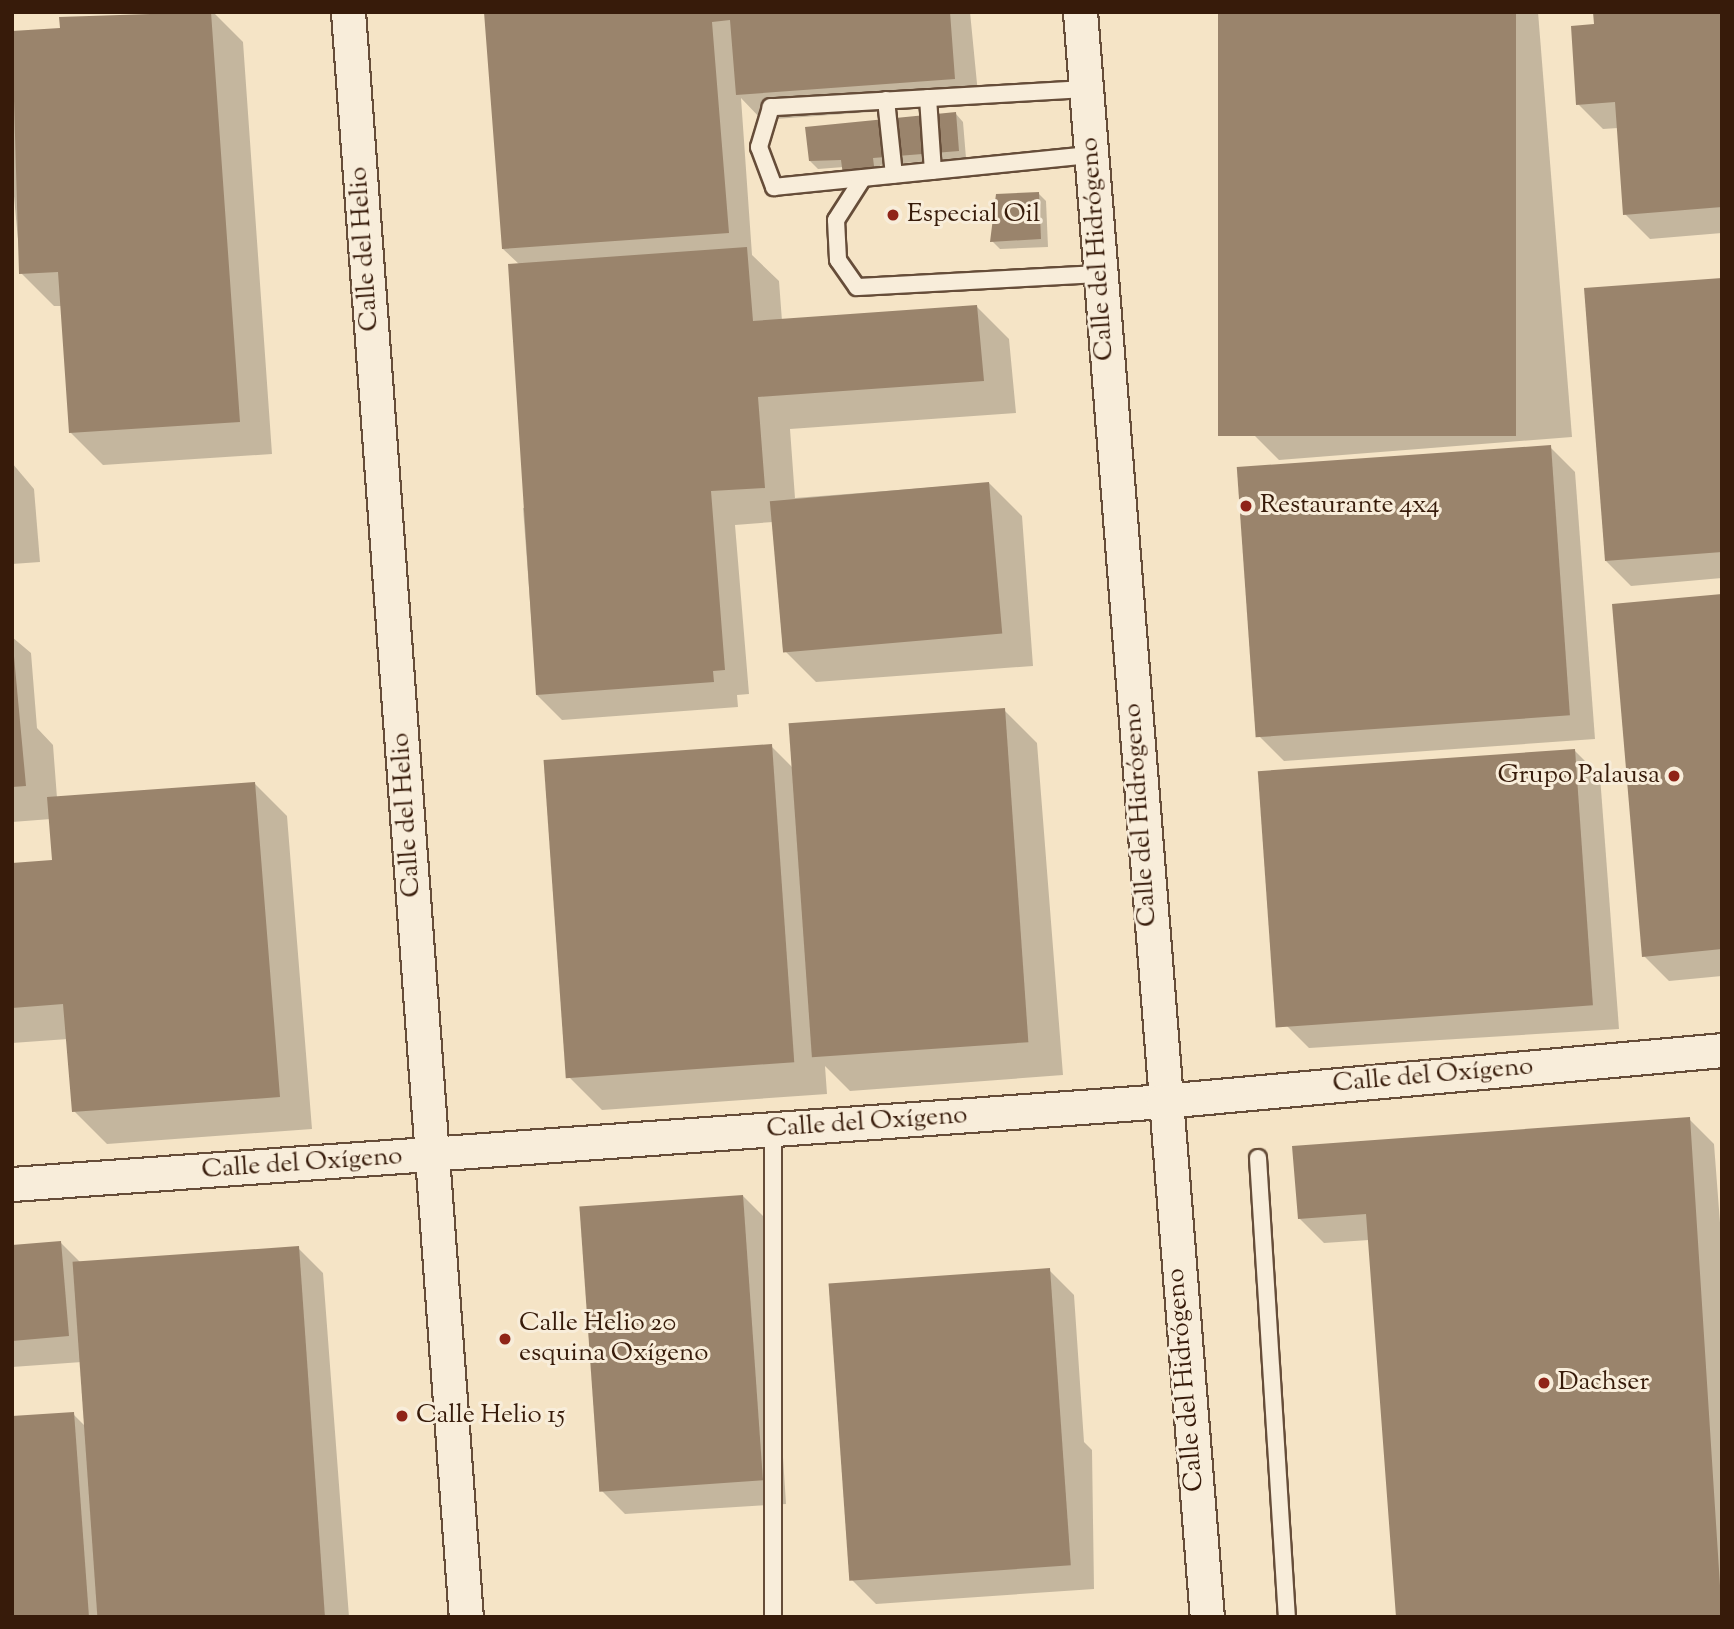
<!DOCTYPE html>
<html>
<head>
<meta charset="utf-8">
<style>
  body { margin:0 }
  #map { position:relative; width:1734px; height:1629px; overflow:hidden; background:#f5e4c6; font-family:"Sorts Mill Goudy",serif }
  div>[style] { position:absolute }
  .shadow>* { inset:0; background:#0003 }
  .building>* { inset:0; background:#9a846c; transform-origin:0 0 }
  .roads { filter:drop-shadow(2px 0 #664d39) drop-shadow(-2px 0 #664d39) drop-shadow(0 2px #664d39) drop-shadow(0 -2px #664d39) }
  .lane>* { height:16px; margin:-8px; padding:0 8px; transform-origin:8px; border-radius:8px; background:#f8edda }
  .street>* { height:33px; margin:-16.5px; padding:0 16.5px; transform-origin:16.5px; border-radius:16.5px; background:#f8edda }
  .dots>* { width:19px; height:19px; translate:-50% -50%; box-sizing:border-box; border:4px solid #f8edda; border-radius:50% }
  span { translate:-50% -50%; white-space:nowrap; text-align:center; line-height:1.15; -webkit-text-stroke:6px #f8edda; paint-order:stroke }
  .poi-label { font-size:26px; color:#371b0a }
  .left { translate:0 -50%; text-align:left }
  .right { translate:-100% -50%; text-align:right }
  .street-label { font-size:26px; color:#371b0a }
  .frame { position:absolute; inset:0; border:14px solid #371b0a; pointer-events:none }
</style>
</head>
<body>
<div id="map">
  <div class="shadow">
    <i style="clip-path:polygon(213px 12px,243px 42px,272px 454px,103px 465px,70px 432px,62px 306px,54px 306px,21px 273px,12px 174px,12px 33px,62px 30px,61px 19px)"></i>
    <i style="clip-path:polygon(486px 12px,970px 12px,979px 104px,762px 120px,741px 98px,752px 255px,779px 281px,782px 321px,976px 306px,1009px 339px,1016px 413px,790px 429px,795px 498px,989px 483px,1022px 516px,1033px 666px,816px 682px,783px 649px,773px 522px,735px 525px,749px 694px,737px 695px,738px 707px,562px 720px,537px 695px,523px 508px,528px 507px,520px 265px,503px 249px)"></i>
    <i style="clip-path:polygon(1220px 12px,1538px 12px,1572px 437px,1279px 460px,1254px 435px)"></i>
    <i style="clip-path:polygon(1722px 12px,1722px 233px,1650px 239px,1625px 214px,1618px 128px,1603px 129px,1578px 104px,1596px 26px)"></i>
    <i style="clip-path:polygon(956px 114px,963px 122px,966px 158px,880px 165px,882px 181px,844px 167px,818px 169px,810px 161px)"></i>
    <i style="clip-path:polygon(1038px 193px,1046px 201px,1048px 247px,1000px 249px,992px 241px)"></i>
    <i style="clip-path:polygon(1722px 279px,1722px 578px,1631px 586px,1606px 561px)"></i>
    <i style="clip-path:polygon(1550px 447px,1575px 472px,1595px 739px,1284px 761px,1259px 736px)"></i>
    <i style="clip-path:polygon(12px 463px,34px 489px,40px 562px,12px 564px)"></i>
    <i style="clip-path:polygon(1722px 596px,1722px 976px,1669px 981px,1644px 956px)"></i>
    <i style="clip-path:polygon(12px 637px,31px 653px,37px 728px,53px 745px,57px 798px,254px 783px,287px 816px,312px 1129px,107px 1144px,74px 1111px,68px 1039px,12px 1043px,12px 865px,54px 861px,51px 819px,12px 822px)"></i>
    <i style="clip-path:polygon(1004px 710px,1037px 743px,1063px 1075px,850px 1091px,825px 1066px,827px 1094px,602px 1110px,569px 1077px,771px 746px,794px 769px)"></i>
    <i style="clip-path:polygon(1575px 751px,1600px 776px,1619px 1029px,1309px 1048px,1284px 1023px)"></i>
    <i style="clip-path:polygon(1689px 1119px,1714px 1144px,1722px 1249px,1722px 1617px,1369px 1240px,1324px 1243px,1299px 1218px)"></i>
    <i style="clip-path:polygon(743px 1196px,768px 1221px,786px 1504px,625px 1514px,600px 1489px)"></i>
    <i style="clip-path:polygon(61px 1243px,82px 1264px,298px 1248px,323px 1273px,349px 1617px,12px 1617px,73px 1414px,87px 1428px,82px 1362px,12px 1367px,12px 1247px)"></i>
    <i style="clip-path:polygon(1049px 1270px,1074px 1295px,1084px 1442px,1092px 1450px,1094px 1589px,876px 1604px,851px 1579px)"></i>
  </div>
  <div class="building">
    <i style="clip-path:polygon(211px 12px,240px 422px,69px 433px,58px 272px,19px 274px,12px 31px,60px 28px,59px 17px)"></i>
    <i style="clip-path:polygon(484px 12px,950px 12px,955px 79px,736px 95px,730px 20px,712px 22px,729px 233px,502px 249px)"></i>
    <i style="left:1218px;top:12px;width:298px;height:424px"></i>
    <i style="clip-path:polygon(1593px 12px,1722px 12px,1722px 207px,1623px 215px,1615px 102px,1576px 105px,1571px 26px,1594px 24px)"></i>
    <i style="clip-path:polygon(956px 112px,959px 151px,873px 158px,875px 174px,843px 175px,841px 160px,809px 161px,805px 127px)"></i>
    <i style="clip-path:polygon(1039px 192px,1041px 239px,990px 242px,996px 194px)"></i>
    <i style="clip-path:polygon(747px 247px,753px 321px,977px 305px,984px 381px,758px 397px,765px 488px,711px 491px,725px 670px,713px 671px,714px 682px,536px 695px,508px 264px)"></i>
    <i style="clip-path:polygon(1722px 278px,1722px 552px,1605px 561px,1584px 288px)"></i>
    <i style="left:1551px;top:445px;width:271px;height:315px;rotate:86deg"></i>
    <i style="left:989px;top:482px;width:152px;height:220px;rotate:85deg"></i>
    <i style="clip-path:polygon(1722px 594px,1722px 949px,1642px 957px,1612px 604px)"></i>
    <i style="clip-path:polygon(12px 635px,26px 786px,12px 787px)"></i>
    <i style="left:1005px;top:708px;width:335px;height:217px;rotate:86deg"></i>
    <i style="left:772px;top:744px;width:319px;height:229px;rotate:86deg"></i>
    <i style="left:1575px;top:749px;width:257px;height:318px;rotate:86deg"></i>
    <i style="clip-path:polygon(255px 782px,280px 1097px,72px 1112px,63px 1004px,12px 1008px,12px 863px,52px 860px,47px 797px)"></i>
    <i style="clip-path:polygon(1690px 1117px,1722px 1617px,1396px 1617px,1366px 1214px,1298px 1219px,1292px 1146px)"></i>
    <i style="left:743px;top:1195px;width:286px;height:164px;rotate:86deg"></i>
    <i style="clip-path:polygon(61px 1241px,69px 1336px,12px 1341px,12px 1245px)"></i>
    <i style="left:299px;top:1246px;width:372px;height:227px;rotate:86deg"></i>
    <i style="left:1050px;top:1268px;width:298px;height:222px;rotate:86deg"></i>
    <i style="clip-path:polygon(74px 1412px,89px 1617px,12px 1617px,12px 1416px)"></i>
  </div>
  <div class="roads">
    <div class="lane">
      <i style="left:1086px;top:89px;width:316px;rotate:176.7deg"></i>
      <i style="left:771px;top:107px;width:42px;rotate:106.7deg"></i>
      <i style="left:759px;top:147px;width:43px;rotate:69.4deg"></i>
      <i style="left:774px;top:187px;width:319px;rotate:-5.8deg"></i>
      <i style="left:928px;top:98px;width:73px;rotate:86.1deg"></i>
      <i style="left:886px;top:100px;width:75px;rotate:83.9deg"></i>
      <i style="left:863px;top:178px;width:50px;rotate:122.7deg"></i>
      <i style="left:836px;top:220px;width:40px;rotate:87.1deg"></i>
      <i style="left:838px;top:260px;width:33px;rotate:55deg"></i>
      <i style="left:857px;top:287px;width:243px;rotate:-3.1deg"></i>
      <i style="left:1258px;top:1158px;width:460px;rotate:86.4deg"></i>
      <i style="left:773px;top:1617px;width:487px;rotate:-90deg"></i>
    </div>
    <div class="street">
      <i style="left:348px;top:12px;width:1609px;rotate:85.8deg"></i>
      <i style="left:1080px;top:12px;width:1610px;rotate:85.48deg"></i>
      <i style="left:12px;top:1184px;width:1154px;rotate:-4.12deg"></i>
      <i style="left:1163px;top:1101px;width:561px;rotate:-5.21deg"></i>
    </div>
  </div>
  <div class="dots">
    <i style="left:893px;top:215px;background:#8f2418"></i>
    <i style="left:1246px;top:506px;background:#8f2418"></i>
    <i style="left:1674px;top:776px;background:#8f2418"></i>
    <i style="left:505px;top:1339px;background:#8f2418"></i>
    <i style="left:1544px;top:1383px;background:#8f2418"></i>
    <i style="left:402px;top:1416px;background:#8f2418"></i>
  </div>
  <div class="poi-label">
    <span class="left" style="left:907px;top:215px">Especial Oil</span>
    <span class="left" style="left:1260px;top:506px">Restaurante 4x4</span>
    <span class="right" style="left:1660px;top:776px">Grupo Palausa</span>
    <span class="left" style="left:519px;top:1339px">Calle Helio 20<br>esquina Oxígeno</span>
    <span class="left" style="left:1558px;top:1383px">Dachser</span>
    <span class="left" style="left:416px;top:1416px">Calle Helio 15</span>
  </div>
  <div class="street-label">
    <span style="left:365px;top:249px;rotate:-94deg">Calle del Helio</span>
    <span style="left:1098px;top:249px;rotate:-94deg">Calle del Hidrógeno</span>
    <span style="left:407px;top:815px;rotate:-94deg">Calle del Helio</span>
    <span style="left:1141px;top:815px;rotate:-94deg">Calle del Hidrógeno</span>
    <span style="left:1433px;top:1076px;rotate:-5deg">Calle del Oxígeno</span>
    <span style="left:867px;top:1123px;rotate:-4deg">Calle del Oxígeno</span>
    <span style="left:302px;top:1164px;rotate:-4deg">Calle del Oxígeno</span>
    <span style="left:1186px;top:1380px;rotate:-95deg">Calle del Hidrógeno</span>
  </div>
  <div class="frame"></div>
</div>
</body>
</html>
